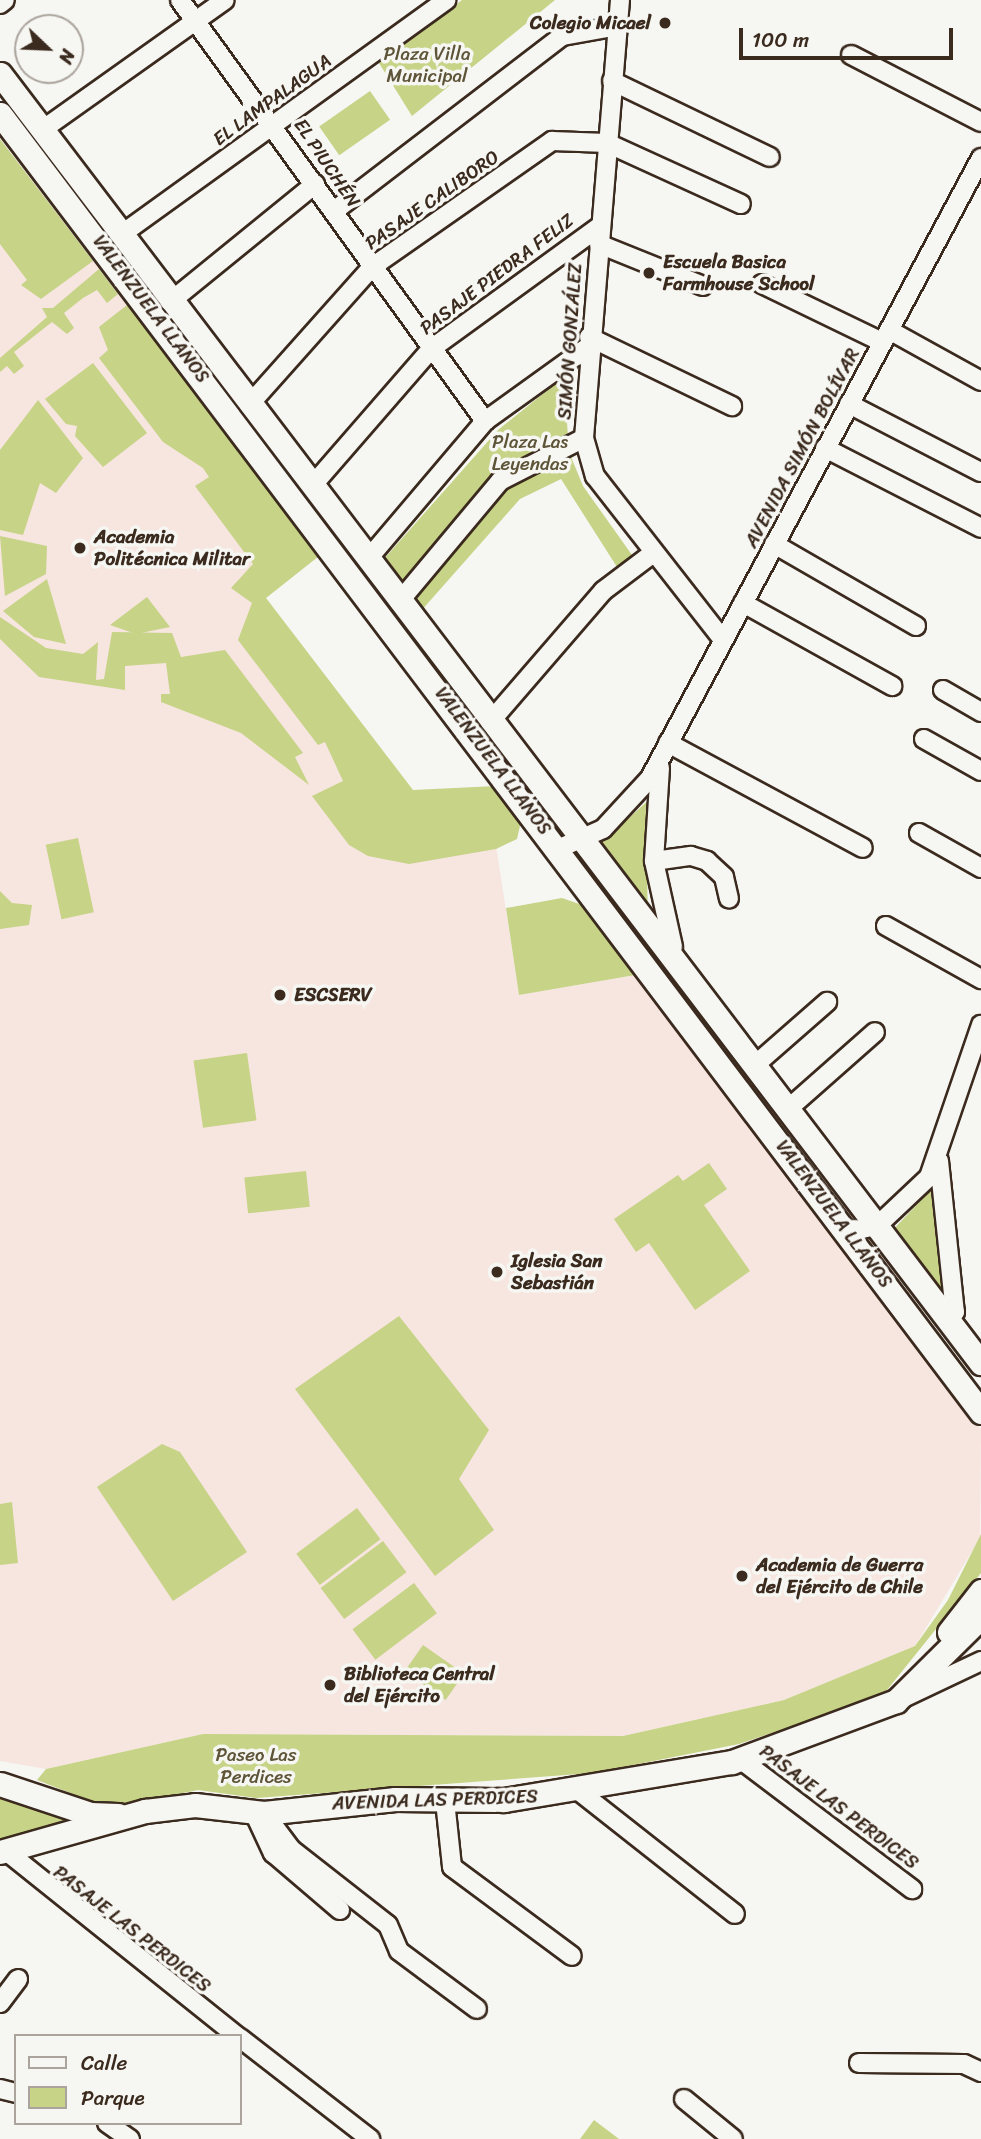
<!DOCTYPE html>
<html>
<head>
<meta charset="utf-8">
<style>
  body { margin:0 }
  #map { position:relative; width:981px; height:2139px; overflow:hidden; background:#f6f6f2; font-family:Sriracha,sans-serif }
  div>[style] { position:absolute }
  .built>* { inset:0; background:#f7e5df }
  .green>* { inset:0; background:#c7d386; transform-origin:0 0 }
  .roads { filter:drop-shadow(2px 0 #3b2a1e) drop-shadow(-2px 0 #3b2a1e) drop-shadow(0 2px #3b2a1e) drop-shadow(0 -2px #3b2a1e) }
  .minor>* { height:18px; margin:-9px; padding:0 9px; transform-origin:9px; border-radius:9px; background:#f6f6f2 }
  .major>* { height:23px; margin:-11.5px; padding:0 11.5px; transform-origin:11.5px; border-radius:11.5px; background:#f6f6f2 }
  .dots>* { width:19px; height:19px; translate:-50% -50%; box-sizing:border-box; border:4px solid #f6f6f2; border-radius:50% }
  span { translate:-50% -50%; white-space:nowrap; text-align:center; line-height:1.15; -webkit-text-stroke:7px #f6f6f2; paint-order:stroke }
  .poi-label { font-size:19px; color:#3b2a1e; font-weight:700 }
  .right { translate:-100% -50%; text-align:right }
  .left { translate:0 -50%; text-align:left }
  .park-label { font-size:19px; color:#5e5438 }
  .street-label { font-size:19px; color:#3b2a1e }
  .legend { position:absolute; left:14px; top:2034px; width:228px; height:91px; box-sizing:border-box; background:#f6f6f2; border:2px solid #aba49d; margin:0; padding:9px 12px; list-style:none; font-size:21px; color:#3b2a1e }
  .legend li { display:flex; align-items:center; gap:14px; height:35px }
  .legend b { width:35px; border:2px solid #aba49d }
  .north { position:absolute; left:14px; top:14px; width:70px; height:70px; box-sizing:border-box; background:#f6f6f2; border:2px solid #aba49d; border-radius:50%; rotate:113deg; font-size:19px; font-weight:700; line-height:28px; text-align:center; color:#3b2a1e }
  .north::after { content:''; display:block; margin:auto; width:24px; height:32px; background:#3b2a1e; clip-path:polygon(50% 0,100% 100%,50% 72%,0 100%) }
  .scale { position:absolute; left:739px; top:28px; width:214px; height:32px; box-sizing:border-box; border:4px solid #3b2a1e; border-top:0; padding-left:9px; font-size:21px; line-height:24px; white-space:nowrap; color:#3b2a1e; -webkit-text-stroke:5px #f6f6f2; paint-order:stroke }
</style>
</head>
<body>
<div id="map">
  <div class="built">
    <i style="clip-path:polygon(0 139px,319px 556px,266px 598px,413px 791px,487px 787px,519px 995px,641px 974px,981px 1429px,980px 1538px,915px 1646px,784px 1700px,623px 1736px,203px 1734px,46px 1769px,0 1761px)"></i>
  </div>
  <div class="green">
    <i style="clip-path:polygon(462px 0,555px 0,412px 116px,379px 63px)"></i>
    <i style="left:370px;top:91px;width:35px;height:62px;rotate:55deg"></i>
    <i style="clip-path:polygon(0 139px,93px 261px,41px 299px,21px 285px,27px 280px,0 244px)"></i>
    <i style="clip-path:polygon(99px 269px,118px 294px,107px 303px,97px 290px,83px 298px,64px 313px,74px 328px,67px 334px,52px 322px,14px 352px,24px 366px,14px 374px,7px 366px,0 372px,0 358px,47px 317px,42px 308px,53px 308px)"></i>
    <i style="clip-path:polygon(127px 305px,319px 556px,266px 598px,413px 790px,496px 786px,522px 817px,517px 839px,496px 849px,409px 864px,368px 856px,349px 845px,312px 796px,343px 781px,325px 742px,318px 745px,238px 640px,252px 603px,231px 588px,253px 564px,195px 486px,209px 477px,203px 468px,163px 442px,99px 358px,108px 350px,99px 327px)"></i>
    <i style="clip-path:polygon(93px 363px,147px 433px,103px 467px,75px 436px,77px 426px,66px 424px,45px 399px)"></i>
    <i style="clip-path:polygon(564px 377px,569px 452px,583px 486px,632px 555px,617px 567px,561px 479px,520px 499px,413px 620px,375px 569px,498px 430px)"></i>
    <i style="clip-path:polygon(38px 400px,83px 458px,56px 493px,40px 483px,23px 535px,0 530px,0 450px)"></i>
    <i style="clip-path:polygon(0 536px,47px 546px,46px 574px,5px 596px)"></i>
    <i style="clip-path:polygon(47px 579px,66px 644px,34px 637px,3px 611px)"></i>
    <i style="clip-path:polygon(147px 597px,170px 627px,136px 634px,110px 625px)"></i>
    <i style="clip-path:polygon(0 617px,46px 648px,83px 654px,98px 642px,96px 680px,104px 679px,112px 632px,172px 633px,181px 657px,225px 650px,303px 753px,295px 757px,309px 785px,241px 733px,161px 702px,161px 694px,170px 694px,166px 663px,125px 666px,125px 690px,39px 677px,0 639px)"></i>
    <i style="clip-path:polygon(652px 797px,647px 877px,648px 915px,598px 846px)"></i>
    <i style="left:78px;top:838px;width:76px;height:33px;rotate:78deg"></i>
    <i style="clip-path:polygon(0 891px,12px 903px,32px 905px,29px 925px,0 929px)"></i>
    <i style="clip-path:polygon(562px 898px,588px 907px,641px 974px,519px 995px,506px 908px)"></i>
    <i style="left:247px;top:1053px;width:68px;height:54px;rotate:82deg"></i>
    <i style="clip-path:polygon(709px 1163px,727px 1189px,704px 1205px,750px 1271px,695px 1310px,649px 1243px,636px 1252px,614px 1219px,678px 1175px,683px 1181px)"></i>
    <i style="left:306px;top:1171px;width:36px;height:62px;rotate:84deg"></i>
    <i style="clip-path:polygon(931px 1190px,944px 1310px,886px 1237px)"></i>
    <i style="clip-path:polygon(399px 1316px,489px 1430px,459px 1479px,494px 1530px,435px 1576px,295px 1389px)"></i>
    <i style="clip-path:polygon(162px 1444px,180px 1452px,247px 1552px,173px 1601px,97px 1487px)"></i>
    <i style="clip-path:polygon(12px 1502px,18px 1563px,0 1565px,0 1504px)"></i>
    <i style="left:357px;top:1508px;width:39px;height:76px;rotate:53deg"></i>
    <i style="clip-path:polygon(981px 1534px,981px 1573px,883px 1695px,739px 1744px,593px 1773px,256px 1798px,198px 1790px,109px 1808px,37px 1780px,46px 1769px,203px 1734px,623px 1736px,784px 1700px,915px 1646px,948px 1600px)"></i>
    <i style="left:383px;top:1541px;width:39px;height:78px;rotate:53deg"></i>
    <i style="left:414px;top:1583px;width:38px;height:77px;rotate:53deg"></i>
    <i style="left:423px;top:1645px;width:50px;height:32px;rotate:35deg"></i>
    <i style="clip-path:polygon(0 1789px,93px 1816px,0 1841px)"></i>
    <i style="clip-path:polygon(594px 2120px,619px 2139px,580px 2139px)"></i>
  </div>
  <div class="roads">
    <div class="minor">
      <i style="left:180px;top:0;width:520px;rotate:54.08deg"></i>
      <i style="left:620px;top:0;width:439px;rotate:94.7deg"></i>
      <i style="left:584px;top:438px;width:40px;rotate:74deg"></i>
      <i style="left:595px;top:476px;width:208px;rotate:52deg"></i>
      <i style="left:0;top:4px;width:6px;rotate:-39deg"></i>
      <i style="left:851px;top:55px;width:146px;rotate:27.3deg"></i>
      <i style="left:612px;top:81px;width:175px;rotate:25.7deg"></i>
      <i style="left:42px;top:130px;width:224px;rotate:-35.4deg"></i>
      <i style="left:334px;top:211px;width:287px;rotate:-37.5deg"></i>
      <i style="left:562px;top:36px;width:57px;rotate:-10.1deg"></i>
      <i style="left:122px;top:234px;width:400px;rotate:-35.8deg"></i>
      <i style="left:599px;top:244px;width:112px;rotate:22deg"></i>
      <i style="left:762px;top:284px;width:133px;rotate:25.8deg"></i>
      <i style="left:170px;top:302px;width:187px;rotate:-39.1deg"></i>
      <i style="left:889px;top:330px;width:105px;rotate:29deg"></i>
      <i style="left:589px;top:337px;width:159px;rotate:25.8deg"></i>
      <i style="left:849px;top:404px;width:148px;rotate:27.3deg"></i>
      <i style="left:249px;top:405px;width:185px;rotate:-48.3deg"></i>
      <i style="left:372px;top:267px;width:220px;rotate:-35deg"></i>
      <i style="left:552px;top:141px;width:55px;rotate:2.1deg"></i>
      <i style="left:607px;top:143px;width:147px;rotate:24.5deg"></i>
      <i style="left:825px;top:448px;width:175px;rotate:27.1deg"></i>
      <i style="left:312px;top:486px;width:181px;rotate:-49deg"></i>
      <i style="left:431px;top:349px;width:209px;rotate:-36deg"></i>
      <i style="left:774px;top:544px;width:164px;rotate:30deg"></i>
      <i style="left:368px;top:559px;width:181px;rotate:-49.7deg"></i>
      <i style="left:485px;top:421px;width:127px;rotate:-35.7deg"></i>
      <i style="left:399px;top:602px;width:158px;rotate:-50.1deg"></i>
      <i style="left:500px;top:481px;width:94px;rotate:-27.1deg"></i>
      <i style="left:743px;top:603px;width:171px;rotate:29.1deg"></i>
      <i style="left:943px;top:690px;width:44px;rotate:30.1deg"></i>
      <i style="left:490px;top:722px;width:173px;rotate:-49.2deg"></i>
      <i style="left:603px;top:591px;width:61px;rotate:-37.1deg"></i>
      <i style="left:924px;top:739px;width:65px;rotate:29.3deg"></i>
      <i style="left:668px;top:743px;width:221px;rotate:28.3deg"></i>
      <i style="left:660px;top:768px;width:93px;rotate:93.7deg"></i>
      <i style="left:654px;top:861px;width:88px;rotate:77.5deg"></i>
      <i style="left:919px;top:833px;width:71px;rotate:29.4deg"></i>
      <i style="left:560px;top:848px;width:47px;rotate:-23.8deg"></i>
      <i style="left:603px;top:829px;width:69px;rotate:-47.3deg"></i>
      <i style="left:650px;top:778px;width:703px;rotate:-61.9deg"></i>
      <i style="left:654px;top:861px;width:37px;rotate:-8deg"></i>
      <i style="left:691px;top:856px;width:17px;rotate:17deg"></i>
      <i style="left:707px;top:861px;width:23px;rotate:43deg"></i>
      <i style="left:724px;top:877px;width:22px;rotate:77deg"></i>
      <i style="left:886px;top:926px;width:109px;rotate:29.2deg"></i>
      <i style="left:755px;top:1065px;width:96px;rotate:-41.2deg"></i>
      <i style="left:788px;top:1109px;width:116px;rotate:-41.5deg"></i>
      <i style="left:939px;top:1161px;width:152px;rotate:84deg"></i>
      <i style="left:955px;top:1312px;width:10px;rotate:135deg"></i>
      <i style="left:848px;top:1232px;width:30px;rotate:-12deg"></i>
      <i style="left:877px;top:1226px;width:71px;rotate:-43.3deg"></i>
      <i style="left:929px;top:1177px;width:161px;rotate:-71.1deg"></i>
      <i style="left:905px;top:1697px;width:84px;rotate:-25.3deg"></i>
      <i style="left:740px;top:1759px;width:216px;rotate:37.1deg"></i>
      <i style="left:580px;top:1792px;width:197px;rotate:38.2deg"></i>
      <i style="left:445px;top:1801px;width:66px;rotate:83.9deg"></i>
      <i style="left:452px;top:1867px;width:149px;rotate:36.6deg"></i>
      <i style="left:264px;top:1813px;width:45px;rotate:53.1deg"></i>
      <i style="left:291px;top:1849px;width:123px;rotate:38.1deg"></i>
      <i style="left:388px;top:1925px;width:28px;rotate:67deg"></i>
      <i style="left:399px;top:1951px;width:97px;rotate:36.6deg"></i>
      <i style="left:257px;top:1819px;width:38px;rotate:65deg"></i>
      <i style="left:273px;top:1853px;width:88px;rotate:40.4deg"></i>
      <i style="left:6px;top:1851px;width:296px;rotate:38.7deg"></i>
      <i style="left:0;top:2003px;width:30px;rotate:-53deg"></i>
      <i style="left:240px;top:2038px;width:165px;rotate:37.8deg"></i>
      <i style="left:859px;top:2063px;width:105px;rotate:0.5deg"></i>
      <i style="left:964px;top:2064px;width:19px;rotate:25deg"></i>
      <i style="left:0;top:2089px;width:16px;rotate:14deg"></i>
      <i style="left:684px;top:2099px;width:63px;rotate:39.2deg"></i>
      <i style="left:107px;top:2123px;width:28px;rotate:35deg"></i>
    </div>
    <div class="major">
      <i style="left:0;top:74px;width:1620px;rotate:52.73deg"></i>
      <i style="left:0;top:114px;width:1627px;rotate:52.92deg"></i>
      <i style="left:949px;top:1632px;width:52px;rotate:-52deg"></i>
      <i style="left:0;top:1784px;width:95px;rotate:18.4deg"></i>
      <i style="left:90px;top:1814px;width:28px;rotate:2deg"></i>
      <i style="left:0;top:1852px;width:151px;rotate:-15.8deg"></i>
      <i style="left:145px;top:1811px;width:50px;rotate:-6.8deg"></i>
      <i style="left:195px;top:1805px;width:69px;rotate:6.6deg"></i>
      <i style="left:264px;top:1813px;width:132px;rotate:-6.1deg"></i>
      <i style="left:395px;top:1799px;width:109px;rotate:0.5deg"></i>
      <i style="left:504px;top:1800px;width:231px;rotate:-9.5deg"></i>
      <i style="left:732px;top:1762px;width:175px;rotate:-20.4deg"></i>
      <i style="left:896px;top:1701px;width:120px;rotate:-44.7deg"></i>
    </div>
  </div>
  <div class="dots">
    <i style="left:665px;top:23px;background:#3b2a1e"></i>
    <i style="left:649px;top:273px;background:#3b2a1e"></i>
    <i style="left:80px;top:548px;background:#3b2a1e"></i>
    <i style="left:280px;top:995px;background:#3b2a1e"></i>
    <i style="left:497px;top:1272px;background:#3b2a1e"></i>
    <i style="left:742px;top:1576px;background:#3b2a1e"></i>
    <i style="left:330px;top:1685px;background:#3b2a1e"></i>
  </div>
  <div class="poi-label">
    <span class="right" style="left:651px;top:23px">Colegio Micael</span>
    <span class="left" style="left:663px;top:273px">Escuela Basica<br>Farmhouse School</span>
    <span class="left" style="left:94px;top:548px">Academia<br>Politécnica Militar</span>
    <span class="left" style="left:294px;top:995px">ESCSERV</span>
    <span class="left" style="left:511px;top:1272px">Iglesia San<br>Sebastián</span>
    <span class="left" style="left:756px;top:1576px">Academia de Guerra<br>del Ejército de Chile</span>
    <span class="left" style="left:344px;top:1685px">Biblioteca Central<br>del Ejército</span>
  </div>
  <div class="park-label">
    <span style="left:427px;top:65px">Plaza Villa<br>Municipal</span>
    <span style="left:530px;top:453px">Plaza Las<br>Leyendas</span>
    <span style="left:256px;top:1766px">Paseo Las<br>Perdices</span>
  </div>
  <div class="street-label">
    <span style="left:272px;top:100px;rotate:-36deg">EL LAMPALAGUA</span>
    <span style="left:327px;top:163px;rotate:56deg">EL PIUCHÉN</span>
    <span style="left:432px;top:200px;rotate:-35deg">PASAJE CALIBORO</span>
    <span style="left:497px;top:274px;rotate:-37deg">PASAJE PIEDRA FELIZ</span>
    <span style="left:151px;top:309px;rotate:53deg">VALENZUELA LLANOS</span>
    <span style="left:570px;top:341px;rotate:-86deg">SIMÓN GONZÁLEZ</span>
    <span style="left:802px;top:448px;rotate:-62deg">AVENIDA SIMÓN BOLÍVAR</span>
    <span style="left:493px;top:761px;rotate:53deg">VALENZUELA LLANOS</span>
    <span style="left:834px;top:1214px;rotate:53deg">VALENZUELA LLANOS</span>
    <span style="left:435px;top:1800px;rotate:-2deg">AVENIDA LAS PERDICES</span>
    <span style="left:839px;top:1807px;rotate:37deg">PASAJE LAS PERDICES</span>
    <span style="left:132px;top:1929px;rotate:38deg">PASAJE LAS PERDICES</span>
  </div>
  <ul class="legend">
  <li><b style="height:9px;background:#f6f6f2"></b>Calle</li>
  <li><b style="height:19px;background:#c7d386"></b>Parque</li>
  </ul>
  <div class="north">N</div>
  <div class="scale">100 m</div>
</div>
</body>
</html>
